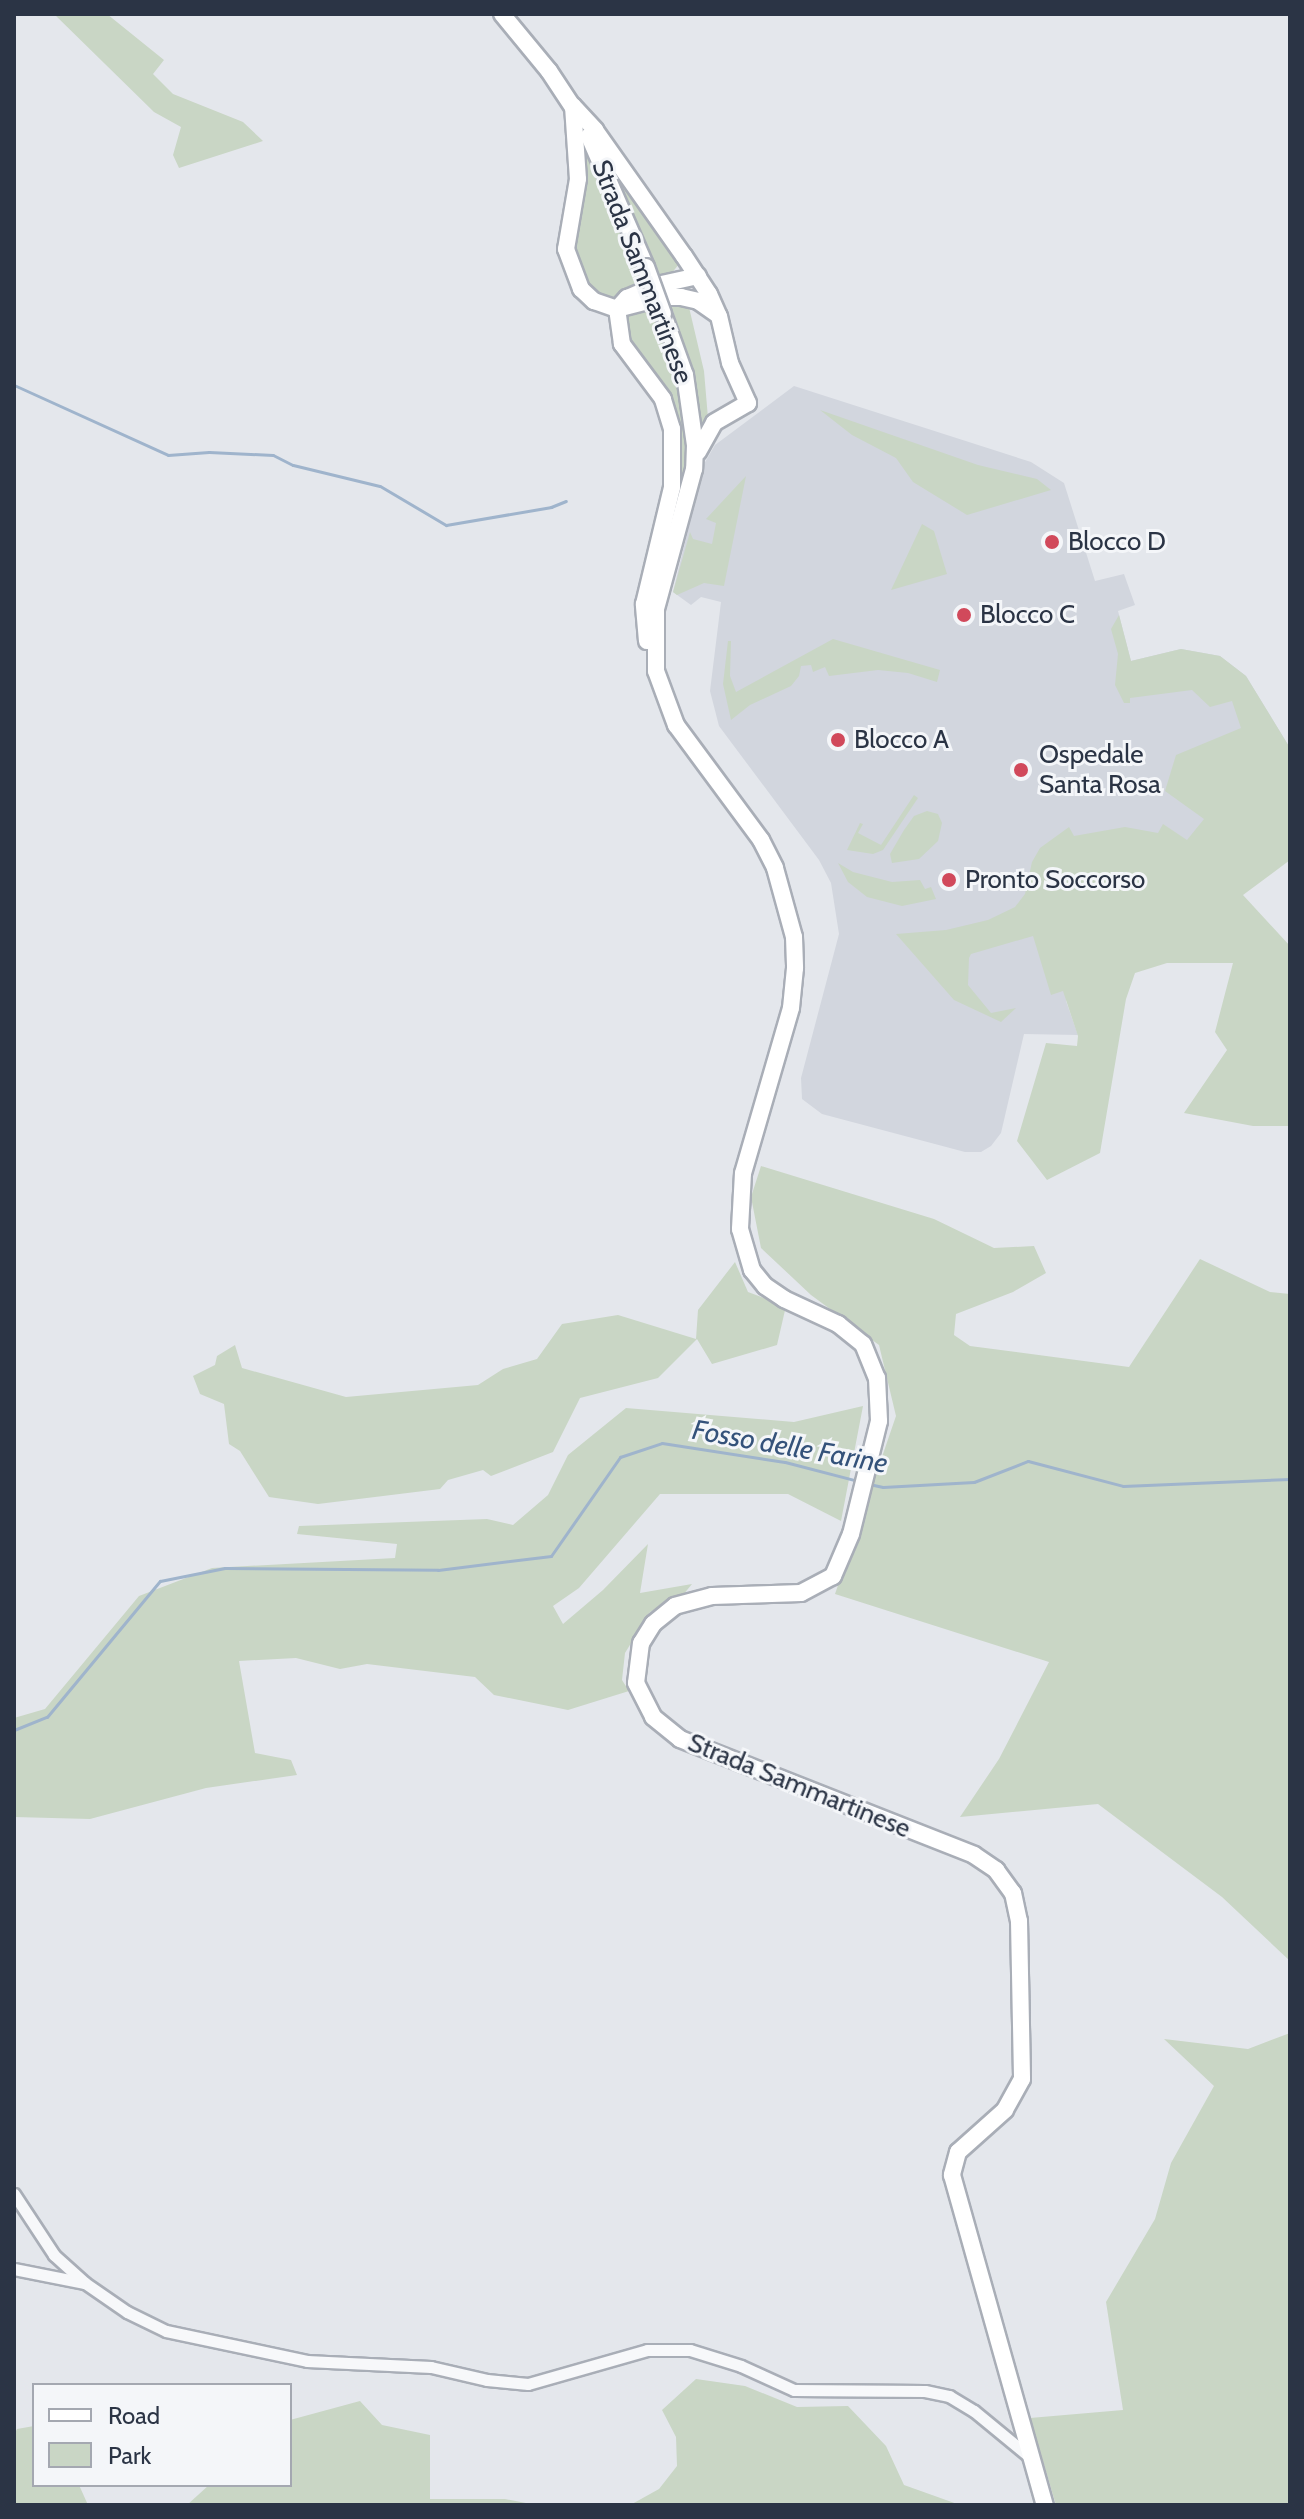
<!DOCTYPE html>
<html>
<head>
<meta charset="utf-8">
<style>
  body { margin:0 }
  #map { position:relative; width:1304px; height:2519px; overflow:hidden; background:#e4e7ec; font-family:Cabin,sans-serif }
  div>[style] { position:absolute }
  .built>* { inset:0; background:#d2d6de }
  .green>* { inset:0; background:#c9d6c5 }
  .stream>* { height:3px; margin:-1.5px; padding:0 1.5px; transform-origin:1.5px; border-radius:1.5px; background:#9fb4cc }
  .roads { filter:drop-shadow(2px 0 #a9aeb7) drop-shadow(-2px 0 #a9aeb7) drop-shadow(0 2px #a9aeb7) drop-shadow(0 -2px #a9aeb7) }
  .street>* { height:11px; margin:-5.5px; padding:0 5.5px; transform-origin:5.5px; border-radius:5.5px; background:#f7f8fa }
  .secondary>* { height:16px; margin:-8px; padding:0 8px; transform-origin:8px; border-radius:8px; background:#fff }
  .bridges { filter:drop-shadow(2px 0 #a9aeb7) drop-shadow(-2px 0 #a9aeb7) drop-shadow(0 2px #a9aeb7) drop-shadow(0 -2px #a9aeb7) }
  .secondary-bridge>* { height:16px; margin:-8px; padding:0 8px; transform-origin:8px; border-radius:8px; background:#fff }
  .dots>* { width:22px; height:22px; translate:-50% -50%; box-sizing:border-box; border:4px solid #f4f6f9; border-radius:50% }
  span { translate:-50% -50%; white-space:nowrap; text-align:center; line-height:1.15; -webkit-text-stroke:6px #f4f6f9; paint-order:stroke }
  .street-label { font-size:26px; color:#2b3445 }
  .poi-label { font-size:26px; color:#2b3445 }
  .left { translate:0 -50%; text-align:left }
  .water-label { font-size:28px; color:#34527a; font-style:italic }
  .frame { position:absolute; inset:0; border:16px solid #2b3445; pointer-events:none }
  .legend { position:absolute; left:32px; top:2383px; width:260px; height:104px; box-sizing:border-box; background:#f4f6f9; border:2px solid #a4a8b1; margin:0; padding:10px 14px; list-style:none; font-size:24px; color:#2b3445 }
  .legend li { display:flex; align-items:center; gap:16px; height:40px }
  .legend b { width:40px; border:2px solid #a4a8b1 }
</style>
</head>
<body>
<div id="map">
  <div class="built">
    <i style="clip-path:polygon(794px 386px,1031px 462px,1064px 483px,1095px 581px,1124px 574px,1135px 605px,1118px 611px,1131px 661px,1181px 649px,1220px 656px,1246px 676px,1290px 748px,1234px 839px,1040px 855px,1064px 922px,1066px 1001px,1078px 1035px,1024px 1034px,1001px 1133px,991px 1146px,981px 1152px,965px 1152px,822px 1114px,802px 1099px,801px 1078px,839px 934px,831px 883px,819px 860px,719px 726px,710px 691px,721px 602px,701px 597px,691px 605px,673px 592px,704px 464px,715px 445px)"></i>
  </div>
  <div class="green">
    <i style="clip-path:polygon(54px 14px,107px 14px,164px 60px,153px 74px,173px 94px,243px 122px,263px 141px,179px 168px,173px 155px,181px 127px,154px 112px)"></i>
    <i style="clip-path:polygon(583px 146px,623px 196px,615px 171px,679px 264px,671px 274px,614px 302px,591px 292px,572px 255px)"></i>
    <i style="clip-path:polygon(664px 301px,688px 303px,704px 371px,708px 418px,701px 424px,693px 373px,673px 311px,658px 316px,680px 377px,688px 428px,687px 468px,670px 523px,678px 442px,629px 346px,625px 313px)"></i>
    <i style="clip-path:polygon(820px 410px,978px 465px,1037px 479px,1051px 490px,967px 515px,913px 482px,896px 458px,852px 435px)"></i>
    <i style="clip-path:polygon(746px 476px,724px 586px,704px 583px,677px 595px,673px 592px,690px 532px,693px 539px,712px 544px,716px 523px,706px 519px)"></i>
    <i style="clip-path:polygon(922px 524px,934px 531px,947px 574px,891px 590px)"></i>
    <i style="clip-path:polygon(1119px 615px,1131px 661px,1181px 649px,1220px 656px,1246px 676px,1290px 748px,1290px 860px,1243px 895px,1290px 946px,1290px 1126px,1253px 1126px,1184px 1113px,1227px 1050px,1215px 1032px,1233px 963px,1167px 963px,1135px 973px,1126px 999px,1100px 1153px,1047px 1180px,1017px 1141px,1046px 1043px,1077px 1046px,1078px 1036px,1063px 991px,1051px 995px,1033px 936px,971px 954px,969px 958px,968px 985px,991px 1013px,1016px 1008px,1001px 1022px,954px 1000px,896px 934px,946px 930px,988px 920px,1015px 907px,1025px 894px,1032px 862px,1040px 848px,1069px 827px,1074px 836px,1125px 827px,1158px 833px,1163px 824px,1187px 840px,1204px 819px,1165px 791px,1176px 755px,1241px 728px,1232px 701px,1210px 707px,1192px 690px,1130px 698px,1130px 703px,1124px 703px,1115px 685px,1118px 654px,1111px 629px)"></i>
    <i style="clip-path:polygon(833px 639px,940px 670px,937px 682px,908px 673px,878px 670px,829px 676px,825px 667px,813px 672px,811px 665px,801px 666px,799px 676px,791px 686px,750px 705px,731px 720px,723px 684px,728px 641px,731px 641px,730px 676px,736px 692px)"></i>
    <i style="clip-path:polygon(914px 795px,918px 798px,883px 850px,873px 854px,847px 850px,860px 823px,863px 824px,858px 833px,881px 845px)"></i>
    <i style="clip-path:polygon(927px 811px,938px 814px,942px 823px,938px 841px,919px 859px,892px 863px,890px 854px,904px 830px,914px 816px)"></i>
    <i style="clip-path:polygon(838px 863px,853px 872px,892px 882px,920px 880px,925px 889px,931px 887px,936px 899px,902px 906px,867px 897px,848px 882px)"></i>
    <i style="clip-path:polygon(761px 1166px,934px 1219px,994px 1248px,1034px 1246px,1046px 1273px,1013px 1292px,956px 1314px,954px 1335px,970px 1346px,1129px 1367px,1200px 1259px,1270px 1292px,1290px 1294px,1290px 1961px,1222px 1897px,1098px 1804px,960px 1817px,999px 1759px,1049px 1662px,835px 1594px,896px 1416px,879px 1345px,811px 1295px,761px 1248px,751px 1197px)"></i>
    <i style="clip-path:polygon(735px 1262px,748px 1292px,786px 1306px,777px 1345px,712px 1364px,697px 1339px,658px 1378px,580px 1398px,553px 1452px,491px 1476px,483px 1470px,448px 1480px,440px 1489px,318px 1504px,269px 1497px,240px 1451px,229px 1444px,224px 1404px,200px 1394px,193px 1376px,215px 1365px,217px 1356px,235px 1345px,242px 1368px,346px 1397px,478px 1385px,503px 1369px,537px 1359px,562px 1324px,618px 1315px,696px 1339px,698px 1310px)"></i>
    <i style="clip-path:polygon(863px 1406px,841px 1521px,788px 1494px,660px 1494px,579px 1588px,553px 1606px,563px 1624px,603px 1590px,648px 1544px,640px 1593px,692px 1584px,683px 1595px,650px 1612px,625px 1653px,622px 1680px,629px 1691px,568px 1710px,494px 1695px,475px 1677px,367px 1664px,340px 1669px,296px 1658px,239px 1661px,255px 1753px,291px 1760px,297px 1775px,206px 1788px,90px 1819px,14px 1817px,14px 1718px,45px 1709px,139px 1596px,212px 1568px,395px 1558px,397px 1544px,297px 1534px,299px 1526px,487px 1519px,513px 1525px,548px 1495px,568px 1455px,626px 1408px,794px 1422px)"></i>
    <i style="clip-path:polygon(1290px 2033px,1290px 2505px,1056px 2505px,1030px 2418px,1123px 2410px,1106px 2302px,1155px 2219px,1171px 2163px,1214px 2086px,1164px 2039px,1248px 2049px)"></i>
    <i style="clip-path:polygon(696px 2379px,745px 2386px,797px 2407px,848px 2406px,886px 2446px,904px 2485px,960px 2505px,601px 2505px,632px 2504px,659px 2489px,677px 2466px,676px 2437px,662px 2410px)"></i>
    <i style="clip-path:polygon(360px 2401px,382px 2425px,430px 2435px,430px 2499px,505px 2499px,536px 2505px,187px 2505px,209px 2485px,290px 2485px,290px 2420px)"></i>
    <i style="clip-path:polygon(34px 2426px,34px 2485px,79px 2485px,88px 2505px,14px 2505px,14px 2435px,17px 2429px)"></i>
  </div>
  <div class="stream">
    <i style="left:14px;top:385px;width:169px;rotate:24.4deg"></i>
    <i style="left:168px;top:455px;width:41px;rotate:-4.2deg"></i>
    <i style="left:209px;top:452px;width:64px;rotate:2.7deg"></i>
    <i style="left:273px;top:455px;width:22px;rotate:27deg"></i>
    <i style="left:293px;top:465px;width:89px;rotate:13.6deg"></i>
    <i style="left:380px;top:486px;width:77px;rotate:30.6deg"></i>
    <i style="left:446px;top:525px;width:107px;rotate:-9.7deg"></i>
    <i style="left:551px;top:507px;width:16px;rotate:-22deg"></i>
    <i style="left:869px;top:1484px;width:14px;rotate:12deg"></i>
    <i style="left:883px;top:1487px;width:91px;rotate:-3.1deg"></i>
    <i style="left:974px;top:1482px;width:58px;rotate:-21.3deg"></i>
    <i style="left:1028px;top:1461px;width:98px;rotate:14.7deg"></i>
    <i style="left:1123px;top:1486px;width:167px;rotate:-2.4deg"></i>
    <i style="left:14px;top:1730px;width:35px;rotate:-22deg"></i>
    <i style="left:47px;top:1717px;width:177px;rotate:-50.3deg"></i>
    <i style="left:160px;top:1581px;width:66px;rotate:-11.3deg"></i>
    <i style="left:225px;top:1568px;width:213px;rotate:0.5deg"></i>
    <i style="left:438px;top:1570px;width:114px;rotate:-7.1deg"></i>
    <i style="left:551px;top:1556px;width:121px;rotate:-55.1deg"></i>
    <i style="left:620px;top:1457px;width:44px;rotate:-18.4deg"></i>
    <i style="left:662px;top:1443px;width:124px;rotate:8.8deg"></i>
    <i style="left:785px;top:1462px;width:75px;rotate:14.6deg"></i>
  </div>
  <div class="roads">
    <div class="street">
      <i style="left:14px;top:2194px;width:73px;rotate:56.7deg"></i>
      <i style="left:54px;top:2255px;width:42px;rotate:42.1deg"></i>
      <i style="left:14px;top:2269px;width:72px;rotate:11.2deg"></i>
      <i style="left:85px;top:2283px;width:51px;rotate:34.6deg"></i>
      <i style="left:127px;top:2312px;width:43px;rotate:26deg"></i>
      <i style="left:166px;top:2331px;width:144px;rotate:12deg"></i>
      <i style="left:307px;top:2361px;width:124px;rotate:2.8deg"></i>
      <i style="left:431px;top:2367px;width:57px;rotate:13.1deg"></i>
      <i style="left:487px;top:2380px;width:41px;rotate:5.6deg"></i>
      <i style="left:528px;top:2384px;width:124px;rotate:-15.9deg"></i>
      <i style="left:647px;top:2350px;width:43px"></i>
      <i style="left:690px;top:2350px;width:53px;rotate:17.4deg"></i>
      <i style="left:741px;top:2366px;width:58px;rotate:24.4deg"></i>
      <i style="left:794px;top:2390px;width:131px;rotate:0.4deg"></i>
      <i style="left:925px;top:2391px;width:25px;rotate:12deg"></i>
      <i style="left:949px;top:2396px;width:29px;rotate:31deg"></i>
      <i style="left:974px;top:2411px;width:74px;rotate:39.5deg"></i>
    </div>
    <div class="secondary">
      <i style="left:502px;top:14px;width:74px;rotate:50.5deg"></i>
      <i style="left:549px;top:71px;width:53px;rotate:56.6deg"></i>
      <i style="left:573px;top:106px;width:33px;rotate:47deg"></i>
      <i style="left:595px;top:130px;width:154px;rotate:54.8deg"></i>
      <i style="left:684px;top:256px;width:45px;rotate:56.7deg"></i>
      <i style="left:709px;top:294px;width:24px;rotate:66deg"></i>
      <i style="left:719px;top:316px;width:48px;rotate:76.8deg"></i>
      <i style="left:730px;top:363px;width:44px;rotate:65.8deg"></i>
      <i style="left:748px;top:403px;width:39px;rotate:150deg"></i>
      <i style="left:714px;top:423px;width:33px;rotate:119deg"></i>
      <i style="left:573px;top:106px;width:73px;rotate:86.1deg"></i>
      <i style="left:578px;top:179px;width:71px;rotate:99.7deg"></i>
      <i style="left:566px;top:249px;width:43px;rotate:69.4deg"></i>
      <i style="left:581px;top:289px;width:18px;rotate:43deg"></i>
      <i style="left:594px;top:301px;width:24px;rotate:19deg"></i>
      <i style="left:617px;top:309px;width:48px;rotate:-14.6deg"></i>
      <i style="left:663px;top:297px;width:18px"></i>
      <i style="left:681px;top:297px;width:17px;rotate:13deg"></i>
      <i style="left:698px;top:301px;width:24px;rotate:35deg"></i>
      <i style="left:589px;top:136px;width:143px;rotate:66.5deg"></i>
      <i style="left:663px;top:314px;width:65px;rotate:70.2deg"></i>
      <i style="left:685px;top:375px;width:71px;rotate:81.9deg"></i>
      <i style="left:695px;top:445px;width:24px;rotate:92deg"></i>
      <i style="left:694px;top:469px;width:145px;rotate:105.2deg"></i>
      <i style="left:656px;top:609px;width:62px;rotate:90deg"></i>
      <i style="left:656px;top:671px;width:58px;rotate:69.7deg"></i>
      <i style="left:676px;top:725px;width:143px;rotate:53.5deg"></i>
      <i style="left:761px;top:840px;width:31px;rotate:63deg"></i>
      <i style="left:775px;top:868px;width:72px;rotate:74.6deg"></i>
      <i style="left:794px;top:937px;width:31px;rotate:88deg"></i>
      <i style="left:795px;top:968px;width:40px;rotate:95.7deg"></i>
      <i style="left:791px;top:1008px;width:172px;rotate:106.2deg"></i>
      <i style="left:743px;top:1173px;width:56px;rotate:93.1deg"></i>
      <i style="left:740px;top:1229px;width:43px;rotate:73.7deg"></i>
      <i style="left:752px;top:1270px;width:21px;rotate:51deg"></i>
      <i style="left:765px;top:1286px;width:23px;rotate:34deg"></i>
      <i style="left:784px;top:1299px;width:60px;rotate:24.8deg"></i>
      <i style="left:838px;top:1324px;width:32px;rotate:39deg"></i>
      <i style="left:863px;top:1344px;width:37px;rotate:68deg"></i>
      <i style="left:877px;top:1378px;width:43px;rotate:87.3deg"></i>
      <i style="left:879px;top:1421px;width:116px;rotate:103.9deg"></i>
      <i style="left:851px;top:1534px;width:46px;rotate:113.2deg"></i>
      <i style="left:833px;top:1576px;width:36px;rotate:152deg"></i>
      <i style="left:801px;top:1593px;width:89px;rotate:178.1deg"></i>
      <i style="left:712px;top:1596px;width:38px;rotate:165deg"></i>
      <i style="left:675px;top:1606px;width:28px;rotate:141deg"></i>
      <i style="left:653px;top:1624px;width:22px;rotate:122deg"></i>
      <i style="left:641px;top:1643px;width:40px;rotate:97.1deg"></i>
      <i style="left:636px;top:1683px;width:38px;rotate:63deg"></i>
      <i style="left:653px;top:1717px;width:35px;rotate:39deg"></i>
      <i style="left:680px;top:1739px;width:316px;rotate:21.5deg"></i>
      <i style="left:974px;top:1855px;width:27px;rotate:34deg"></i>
      <i style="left:996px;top:1870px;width:29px;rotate:54deg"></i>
      <i style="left:1013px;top:1893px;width:29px;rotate:78deg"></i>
      <i style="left:1019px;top:1921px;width:158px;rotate:88.9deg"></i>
      <i style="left:1022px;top:2079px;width:35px;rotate:119deg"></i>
      <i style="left:1005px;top:2110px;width:63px;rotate:138.2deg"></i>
      <i style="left:958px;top:2152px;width:24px;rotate:105deg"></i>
      <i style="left:952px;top:2175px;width:343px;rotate:74.3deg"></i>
      <i style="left:647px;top:641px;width:37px;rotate:-95deg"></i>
      <i style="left:644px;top:604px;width:120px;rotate:-76.5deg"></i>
      <i style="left:672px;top:487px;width:58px;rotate:-90deg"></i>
      <i style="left:672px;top:429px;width:31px;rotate:-107deg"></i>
      <i style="left:663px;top:399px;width:69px;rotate:-126.7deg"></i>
      <i style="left:622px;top:344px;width:35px;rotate:-98deg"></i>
      <i style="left:617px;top:309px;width:15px;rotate:-48deg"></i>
      <i style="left:627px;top:298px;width:33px;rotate:-23deg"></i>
      <i style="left:657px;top:285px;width:42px;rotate:-12.4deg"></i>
    </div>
  </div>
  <div class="bridges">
    <div class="secondary-bridge">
      <i style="left:646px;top:267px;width:50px;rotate:70.1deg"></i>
    </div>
  </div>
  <div class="dots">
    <i style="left:1052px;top:542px;background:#d1495b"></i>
    <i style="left:964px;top:615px;background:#d1495b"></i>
    <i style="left:838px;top:740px;background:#d1495b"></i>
    <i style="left:1021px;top:770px;background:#d1495b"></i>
    <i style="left:949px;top:880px;background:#d1495b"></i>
  </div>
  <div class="street-label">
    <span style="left:642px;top:272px;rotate:69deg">Strada Sammartinese</span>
    <span style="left:799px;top:1786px;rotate:22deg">Strada Sammartinese</span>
  </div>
  <div class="poi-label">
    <span class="left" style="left:1068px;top:542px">Blocco D</span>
    <span class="left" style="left:980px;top:615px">Blocco C</span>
    <span class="left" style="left:854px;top:740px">Blocco A</span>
    <span class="left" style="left:1039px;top:770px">Ospedale<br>Santa Rosa</span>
    <span class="left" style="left:965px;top:880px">Pronto Soccorso</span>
  </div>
  <div class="water-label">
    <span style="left:790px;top:1446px;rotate:10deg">Fosso delle Farine</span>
  </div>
  <div class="frame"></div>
  <ul class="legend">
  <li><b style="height:10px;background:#fff"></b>Road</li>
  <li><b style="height:22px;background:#c9d6c5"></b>Park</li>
  </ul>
</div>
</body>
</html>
